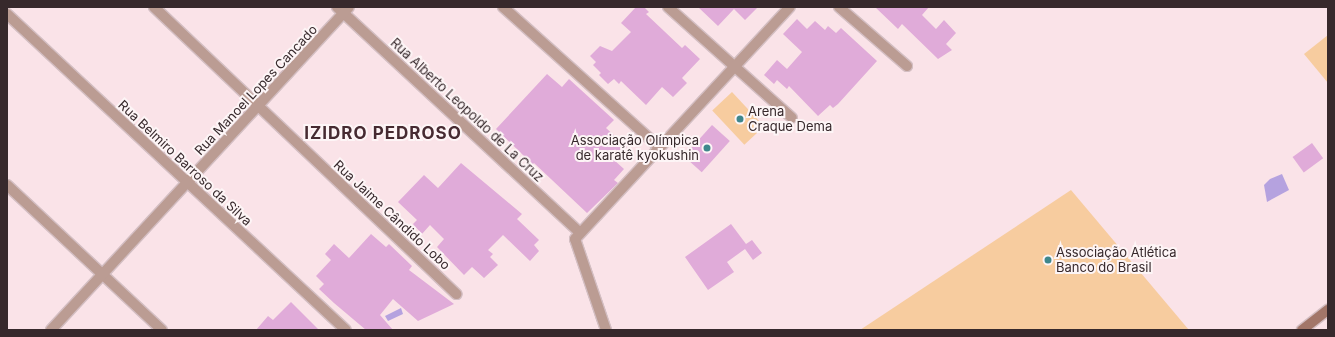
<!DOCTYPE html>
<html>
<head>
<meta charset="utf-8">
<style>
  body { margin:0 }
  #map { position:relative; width:1335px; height:337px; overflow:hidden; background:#fae3e8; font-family:Inter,sans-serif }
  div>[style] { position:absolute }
  .green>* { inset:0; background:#f7cc9f; transform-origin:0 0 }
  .water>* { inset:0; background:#b5a2df }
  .building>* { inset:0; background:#e0abd9; transform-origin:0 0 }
  .roads { filter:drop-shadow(1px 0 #d3bec2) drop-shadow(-1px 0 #d3bec2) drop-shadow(0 1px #d3bec2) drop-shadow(0 -1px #d3bec2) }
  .street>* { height:10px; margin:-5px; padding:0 5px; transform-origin:5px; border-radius:5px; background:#bb9c93 }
  .secondary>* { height:10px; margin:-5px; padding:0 5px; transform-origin:5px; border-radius:5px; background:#a27669 }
  .dots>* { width:11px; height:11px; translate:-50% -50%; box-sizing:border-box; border:2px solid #fdf5f6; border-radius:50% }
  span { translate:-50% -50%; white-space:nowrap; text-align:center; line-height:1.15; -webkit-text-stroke:4px #fdf5f6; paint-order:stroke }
  .street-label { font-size:13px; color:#37292c }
  .poi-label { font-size:13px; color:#37292c }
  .left { translate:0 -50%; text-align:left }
  .right { translate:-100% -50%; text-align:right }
  .district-label { font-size:17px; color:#462a31; font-weight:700; letter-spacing:1px }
  .frame { position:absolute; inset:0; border:8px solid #37292c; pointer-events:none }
</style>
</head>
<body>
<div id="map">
  <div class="green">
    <i style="clip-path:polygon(1328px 35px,1328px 83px,1304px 54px)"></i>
    <i style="left:732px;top:92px;width:47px;height:27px;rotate:47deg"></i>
    <i style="clip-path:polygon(1071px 190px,1189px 330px,860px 330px)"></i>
  </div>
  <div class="water">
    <i style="clip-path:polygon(1282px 174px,1289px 190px,1267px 202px,1264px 185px,1270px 179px)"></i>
    <i style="clip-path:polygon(401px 308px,403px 314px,388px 321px,385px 316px)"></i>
  </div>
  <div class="building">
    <i style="clip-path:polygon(636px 7px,644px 7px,649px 12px,646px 14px,682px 48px,685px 45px,700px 59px,682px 78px,687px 83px,673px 97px,662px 87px,646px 105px,621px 81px,619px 84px,614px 79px,608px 84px,599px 75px,601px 73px,593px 65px,596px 62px,590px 56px,600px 46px,612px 51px,631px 32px,621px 23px)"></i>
    <i style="clip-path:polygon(698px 7px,758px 7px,745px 20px,734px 9px,718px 26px)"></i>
    <i style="clip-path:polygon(875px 7px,929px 7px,922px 15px,936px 29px,944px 20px,956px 33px,946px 44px,952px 50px,938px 59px,902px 24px,898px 29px)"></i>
    <i style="clip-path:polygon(797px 19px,807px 29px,815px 21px,825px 30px,828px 26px,836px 33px,841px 28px,877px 61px,838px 104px,833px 108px,830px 105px,818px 116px,789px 86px,787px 89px,777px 80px,774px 84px,764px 75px,777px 60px,787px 69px,802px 52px,783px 34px)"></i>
    <i style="clip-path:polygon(547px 74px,562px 87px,569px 79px,614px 120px,606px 128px,627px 147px,614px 160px,624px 169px,614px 180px,618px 183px,587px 213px,534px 163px,531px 166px,522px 158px,524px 156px,496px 129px)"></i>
    <i style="left:712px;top:125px;width:24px;height:42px;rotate:42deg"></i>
    <i style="left:1312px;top:143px;width:19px;height:24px;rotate:54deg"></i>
    <i style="clip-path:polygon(461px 163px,522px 214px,517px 219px,539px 240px,534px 245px,539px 251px,530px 261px,503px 235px,488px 250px,493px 254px,490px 257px,498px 265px,484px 278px,472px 267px,464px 275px,437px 247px,444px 239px,430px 225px,422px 234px,413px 224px,417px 220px,398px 202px,424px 175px,438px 188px)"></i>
    <i style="clip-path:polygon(731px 224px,746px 244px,752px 240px,762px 253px,753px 260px,745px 249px,727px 262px,734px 272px,708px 290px,685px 257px)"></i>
    <i style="clip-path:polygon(371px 234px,386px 247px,389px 244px,412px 266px,409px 270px,454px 304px,418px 321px,393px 299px,380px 315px,393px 330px,366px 330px,334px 303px,319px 289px,324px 284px,316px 276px,331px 260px,325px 254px,334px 244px,349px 258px)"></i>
    <i style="clip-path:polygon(291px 302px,319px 330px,256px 330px,268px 316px,273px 320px)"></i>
  </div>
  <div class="roads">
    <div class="street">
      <i style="left:154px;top:7px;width:417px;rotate:43.5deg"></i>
      <i style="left:337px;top:7px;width:330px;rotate:42.9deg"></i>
      <i style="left:503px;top:7px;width:208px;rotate:41.9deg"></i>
      <i style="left:668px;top:7px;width:166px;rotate:41.8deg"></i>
      <i style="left:839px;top:7px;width:90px;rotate:40.9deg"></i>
      <i style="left:7px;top:14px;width:463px;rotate:43deg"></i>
      <i style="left:7px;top:185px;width:212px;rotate:43.1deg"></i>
      <i style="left:51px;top:330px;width:439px;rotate:-47.3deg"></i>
      <i style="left:606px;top:330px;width:96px;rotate:-108.8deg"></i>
      <i style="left:575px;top:239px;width:316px;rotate:-47.2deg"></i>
    </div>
    <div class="secondary">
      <i style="left:1302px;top:330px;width:33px;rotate:-38deg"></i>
    </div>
  </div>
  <div class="dots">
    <i style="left:740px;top:119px;background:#3f878c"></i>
    <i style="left:707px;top:148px;background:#3f878c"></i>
    <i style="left:1048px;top:260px;background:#3f878c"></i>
  </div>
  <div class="street-label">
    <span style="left:256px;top:90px;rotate:-47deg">Rua Manoel Lopes Cancado</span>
    <span style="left:467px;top:110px;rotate:43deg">Rua Alberto Leopoldo de La Cruz</span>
    <span style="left:185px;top:163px;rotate:43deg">Rua Belmiro Barroso da Silva</span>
    <span style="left:392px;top:215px;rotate:43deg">Rua Jaime Cândido Lobo</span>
  </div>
  <div class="poi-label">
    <span class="left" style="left:748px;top:119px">Arena<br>Craque Dema</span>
    <span class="right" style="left:699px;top:148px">Associação Olímpica<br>de karatê kyokushin</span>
    <span class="left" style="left:1056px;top:260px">Associação Atlética<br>Banco do Brasil</span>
  </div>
  <div class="district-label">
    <span style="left:383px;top:134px">IZIDRO PEDROSO</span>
  </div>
  <div class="frame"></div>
</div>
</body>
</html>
